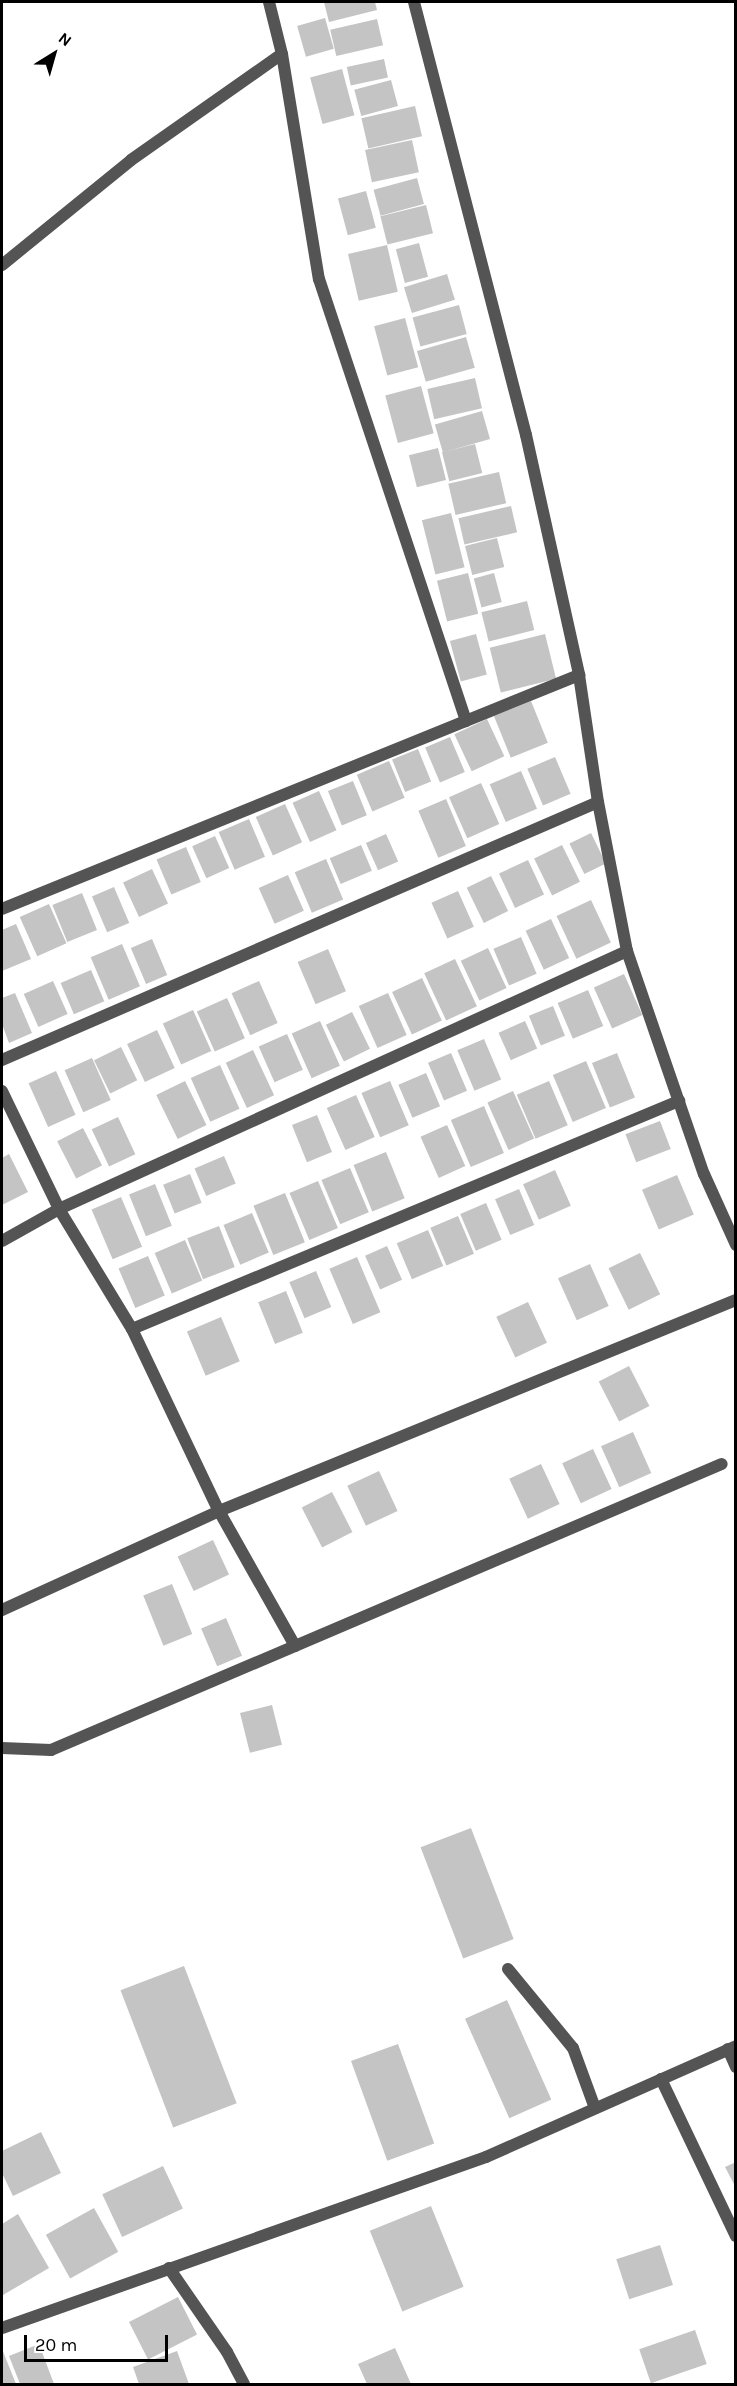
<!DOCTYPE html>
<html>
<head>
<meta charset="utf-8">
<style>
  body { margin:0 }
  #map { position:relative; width:737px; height:2386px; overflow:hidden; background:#fff; font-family:Karla,sans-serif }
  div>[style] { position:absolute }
  .building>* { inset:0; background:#c4c4c4; transform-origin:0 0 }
  .minor>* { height:12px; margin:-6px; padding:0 6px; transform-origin:6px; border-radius:6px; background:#545454 }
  span { translate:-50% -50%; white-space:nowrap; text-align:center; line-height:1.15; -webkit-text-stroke:4.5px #fff; paint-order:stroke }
  .frame { position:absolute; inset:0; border:3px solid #000; pointer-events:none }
  .north { position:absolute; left:24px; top:24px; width:60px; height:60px; -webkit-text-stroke:4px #fff; paint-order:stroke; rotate:37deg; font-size:16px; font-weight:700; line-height:24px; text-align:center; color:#000 }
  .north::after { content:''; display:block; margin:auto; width:21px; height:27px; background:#000; clip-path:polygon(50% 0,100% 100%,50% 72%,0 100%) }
  .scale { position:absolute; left:24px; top:2335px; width:144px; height:27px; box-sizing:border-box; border:3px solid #000; border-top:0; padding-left:8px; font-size:18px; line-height:21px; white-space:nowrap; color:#000; -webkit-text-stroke:4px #fff; paint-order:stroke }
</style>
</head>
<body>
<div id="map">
  <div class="building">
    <i style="clip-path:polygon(324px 2px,375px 2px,377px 10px,329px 22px)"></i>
    <i style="left:325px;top:18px;width:32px;height:29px;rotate:74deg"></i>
    <i style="left:377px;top:19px;width:27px;height:48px;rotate:77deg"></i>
    <i style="left:384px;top:59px;width:19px;height:38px;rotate:78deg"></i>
    <i style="left:342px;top:69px;width:48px;height:33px;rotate:75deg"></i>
    <i style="left:391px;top:80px;width:27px;height:38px;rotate:75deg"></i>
    <i style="left:415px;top:106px;width:31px;height:55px;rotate:77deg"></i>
    <i style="left:412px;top:140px;width:33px;height:48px;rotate:78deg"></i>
    <i style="left:417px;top:178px;width:27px;height:45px;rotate:75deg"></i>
    <i style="left:366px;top:191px;width:38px;height:29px;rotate:75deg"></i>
    <i style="left:426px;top:205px;width:29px;height:47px;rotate:76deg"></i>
    <i style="left:419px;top:243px;width:35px;height:24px;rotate:75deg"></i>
    <i style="left:387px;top:245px;width:48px;height:40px;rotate:77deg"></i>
    <i style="left:447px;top:274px;width:27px;height:45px;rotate:73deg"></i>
    <i style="left:459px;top:305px;width:30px;height:48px;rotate:75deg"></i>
    <i style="left:405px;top:318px;width:51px;height:32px;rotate:75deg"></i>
    <i style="left:466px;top:337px;width:32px;height:51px;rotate:74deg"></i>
    <i style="left:475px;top:378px;width:31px;height:49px;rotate:77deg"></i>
    <i style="left:421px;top:386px;width:49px;height:37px;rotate:75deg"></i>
    <i style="left:482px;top:411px;width:29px;height:49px;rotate:74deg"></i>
    <i style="left:475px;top:444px;width:30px;height:34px;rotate:76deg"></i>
    <i style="left:438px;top:448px;width:33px;height:30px;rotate:76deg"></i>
    <i style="left:499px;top:472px;width:32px;height:52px;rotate:77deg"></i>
    <i style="left:511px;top:506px;width:27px;height:54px;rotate:77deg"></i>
    <i style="left:451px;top:513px;width:56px;height:30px;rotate:76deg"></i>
    <i style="left:497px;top:538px;width:30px;height:33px;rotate:76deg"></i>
    <i style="left:468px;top:573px;width:42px;height:32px;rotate:76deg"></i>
    <i style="left:494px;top:573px;width:30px;height:21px;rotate:75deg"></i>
    <i style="left:527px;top:601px;width:30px;height:47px;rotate:76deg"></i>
    <i style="left:476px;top:634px;width:42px;height:27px;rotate:75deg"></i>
    <i style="left:545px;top:634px;width:46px;height:57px;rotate:76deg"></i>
    <i style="left:531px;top:701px;width:45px;height:40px;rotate:68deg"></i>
    <i style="left:487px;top:719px;width:41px;height:36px;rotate:65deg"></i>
    <i style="left:450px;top:737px;width:38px;height:27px;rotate:67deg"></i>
    <i style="left:418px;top:749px;width:35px;height:28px;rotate:68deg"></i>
    <i style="left:555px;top:757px;width:40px;height:30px;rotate:67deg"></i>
    <i style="left:389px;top:761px;width:40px;height:35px;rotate:67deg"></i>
    <i style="left:521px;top:771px;width:41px;height:34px;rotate:67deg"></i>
    <i style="left:353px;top:781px;width:37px;height:27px;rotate:68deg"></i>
    <i style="left:481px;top:783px;width:45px;height:35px;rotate:66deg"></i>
    <i style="left:319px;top:791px;width:43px;height:29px;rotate:66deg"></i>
    <i style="left:446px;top:799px;width:51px;height:30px;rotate:67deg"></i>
    <i style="left:285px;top:804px;width:42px;height:32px;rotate:66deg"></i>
    <i style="left:249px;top:819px;width:41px;height:33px;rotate:67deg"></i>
    <i style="left:591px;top:833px;width:34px;height:24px;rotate:64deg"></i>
    <i style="left:386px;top:834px;width:30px;height:22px;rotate:66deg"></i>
    <i style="left:215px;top:836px;width:35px;height:25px;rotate:66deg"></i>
    <i style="left:361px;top:845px;width:28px;height:34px;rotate:67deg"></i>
    <i style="left:562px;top:845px;width:41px;height:31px;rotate:64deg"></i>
    <i style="left:186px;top:847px;width:38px;height:32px;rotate:67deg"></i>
    <i style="left:326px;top:859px;width:44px;height:34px;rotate:67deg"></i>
    <i style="left:528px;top:860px;width:38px;height:32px;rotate:65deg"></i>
    <i style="left:152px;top:869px;width:38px;height:32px;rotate:65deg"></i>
    <i style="left:288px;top:875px;width:39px;height:32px;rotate:66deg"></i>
    <i style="left:491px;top:876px;width:39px;height:27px;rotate:64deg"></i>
    <i style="left:114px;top:887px;width:39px;height:24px;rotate:67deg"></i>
    <i style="left:458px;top:891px;width:39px;height:29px;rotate:66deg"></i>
    <i style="left:82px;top:893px;width:40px;height:32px;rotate:68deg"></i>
    <i style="left:591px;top:900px;width:47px;height:38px;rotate:65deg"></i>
    <i style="left:49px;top:904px;width:43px;height:32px;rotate:66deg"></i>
    <i style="left:551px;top:919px;width:43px;height:28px;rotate:65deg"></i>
    <i style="clip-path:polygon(16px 924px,31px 959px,2px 971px,2px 930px)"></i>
    <i style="left:521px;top:937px;width:40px;height:30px;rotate:67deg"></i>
    <i style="left:152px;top:939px;width:39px;height:23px;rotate:67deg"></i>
    <i style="left:122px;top:944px;width:46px;height:34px;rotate:67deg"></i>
    <i style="left:488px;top:948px;width:44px;height:30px;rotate:65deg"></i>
    <i style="left:328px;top:949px;width:46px;height:33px;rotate:67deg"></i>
    <i style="left:455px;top:959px;width:52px;height:34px;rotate:65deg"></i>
    <i style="left:91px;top:970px;width:34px;height:33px;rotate:67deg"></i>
    <i style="left:624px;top:974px;width:45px;height:33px;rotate:66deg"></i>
    <i style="left:422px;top:978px;width:47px;height:33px;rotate:65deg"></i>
    <i style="left:53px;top:981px;width:36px;height:32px;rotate:66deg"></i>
    <i style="left:259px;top:981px;width:46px;height:30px;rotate:66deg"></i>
    <i style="left:588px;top:990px;width:39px;height:33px;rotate:67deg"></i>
    <i style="clip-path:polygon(15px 993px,32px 1033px,9px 1043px,2px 1024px,2px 998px)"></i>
    <i style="left:388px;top:993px;width:46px;height:32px;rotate:66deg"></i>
    <i style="left:227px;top:998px;width:44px;height:33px;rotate:66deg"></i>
    <i style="left:553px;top:1006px;width:32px;height:26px;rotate:68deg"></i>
    <i style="left:193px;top:1010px;width:45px;height:33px;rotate:66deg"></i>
    <i style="left:352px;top:1012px;width:41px;height:29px;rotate:64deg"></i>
    <i style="left:320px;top:1021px;width:49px;height:31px;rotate:66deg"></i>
    <i style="left:525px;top:1021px;width:30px;height:29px;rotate:66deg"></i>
    <i style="left:157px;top:1030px;width:42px;height:33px;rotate:65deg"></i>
    <i style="left:287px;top:1034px;width:39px;height:31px;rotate:66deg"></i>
    <i style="left:484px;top:1039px;width:44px;height:29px;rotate:67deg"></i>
    <i style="left:121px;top:1047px;width:37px;height:30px;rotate:64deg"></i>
    <i style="left:253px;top:1050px;width:50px;height:30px;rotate:65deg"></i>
    <i style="left:451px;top:1053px;width:41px;height:25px;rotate:67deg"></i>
    <i style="left:617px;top:1053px;width:48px;height:27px;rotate:68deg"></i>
    <i style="left:92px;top:1058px;width:46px;height:30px;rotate:66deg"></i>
    <i style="left:586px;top:1061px;width:51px;height:36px;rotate:67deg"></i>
    <i style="left:220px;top:1065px;width:48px;height:32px;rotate:66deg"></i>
    <i style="left:56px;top:1071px;width:48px;height:30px;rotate:66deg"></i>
    <i style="left:426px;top:1073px;width:36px;height:30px;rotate:67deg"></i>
    <i style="left:185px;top:1081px;width:49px;height:32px;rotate:64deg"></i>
    <i style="left:390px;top:1081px;width:48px;height:31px;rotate:67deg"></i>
    <i style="left:549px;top:1081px;width:48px;height:35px;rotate:67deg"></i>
    <i style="left:513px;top:1091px;width:52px;height:28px;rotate:66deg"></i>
    <i style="left:356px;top:1095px;width:46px;height:32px;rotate:66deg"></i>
    <i style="left:484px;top:1106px;width:51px;height:36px;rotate:67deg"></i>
    <i style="left:317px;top:1115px;width:40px;height:27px;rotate:68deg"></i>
    <i style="left:118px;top:1117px;width:41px;height:29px;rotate:65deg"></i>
    <i style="left:660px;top:1121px;width:30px;height:37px;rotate:69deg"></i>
    <i style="left:447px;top:1125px;width:45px;height:29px;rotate:66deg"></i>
    <i style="left:83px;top:1128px;width:42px;height:29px;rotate:63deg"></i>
    <i style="left:386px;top:1152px;width:50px;height:35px;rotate:68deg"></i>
    <i style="clip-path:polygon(9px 1154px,28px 1192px,2px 1205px,2px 1158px)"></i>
    <i style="left:224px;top:1156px;width:30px;height:32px;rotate:67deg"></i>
    <i style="left:350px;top:1168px;width:48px;height:31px;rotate:67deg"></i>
    <i style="left:555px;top:1170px;width:39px;height:35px;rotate:66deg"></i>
    <i style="left:190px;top:1174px;width:31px;height:29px;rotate:68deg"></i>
    <i style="left:677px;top:1175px;width:43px;height:38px;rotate:67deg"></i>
    <i style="left:318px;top:1181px;width:51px;height:31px;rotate:67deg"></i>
    <i style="left:155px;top:1184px;width:45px;height:28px;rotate:68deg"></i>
    <i style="left:519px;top:1189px;width:39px;height:26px;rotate:67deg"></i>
    <i style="left:285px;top:1193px;width:53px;height:34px;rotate:68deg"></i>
    <i style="left:121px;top:1197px;width:54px;height:32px;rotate:67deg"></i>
    <i style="left:486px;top:1203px;width:40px;height:28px;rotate:67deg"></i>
    <i style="left:252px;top:1213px;width:43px;height:31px;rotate:67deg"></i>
    <i style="left:458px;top:1216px;width:41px;height:30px;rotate:67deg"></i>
    <i style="left:219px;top:1226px;width:44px;height:34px;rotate:69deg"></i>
    <i style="left:428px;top:1230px;width:39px;height:34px;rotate:67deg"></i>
    <i style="left:185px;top:1240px;width:44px;height:33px;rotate:67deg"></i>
    <i style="left:387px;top:1246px;width:37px;height:24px;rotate:66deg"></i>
    <i style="left:640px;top:1253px;width:46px;height:35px;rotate:64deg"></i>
    <i style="left:148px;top:1256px;width:43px;height:32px;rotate:67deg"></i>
    <i style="left:357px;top:1257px;width:60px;height:30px;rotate:67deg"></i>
    <i style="left:590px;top:1264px;width:46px;height:35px;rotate:66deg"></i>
    <i style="left:316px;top:1271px;width:39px;height:29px;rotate:67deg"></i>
    <i style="left:286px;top:1291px;width:45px;height:30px;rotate:68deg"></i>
    <i style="left:528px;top:1302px;width:45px;height:35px;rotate:65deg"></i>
    <i style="left:221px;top:1317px;width:48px;height:37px;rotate:67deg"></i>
    <i style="left:629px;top:1366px;width:45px;height:34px;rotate:63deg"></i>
    <i style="left:633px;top:1432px;width:45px;height:35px;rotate:66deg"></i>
    <i style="left:593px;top:1449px;width:44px;height:34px;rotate:65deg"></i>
    <i style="left:541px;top:1464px;width:44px;height:35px;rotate:65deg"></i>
    <i style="left:379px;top:1471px;width:44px;height:35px;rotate:65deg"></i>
    <i style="left:332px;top:1492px;width:45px;height:34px;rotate:63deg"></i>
    <i style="left:213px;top:1540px;width:38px;height:39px;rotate:65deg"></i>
    <i style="left:172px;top:1584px;width:54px;height:31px;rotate:68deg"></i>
    <i style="left:226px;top:1618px;width:41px;height:27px;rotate:67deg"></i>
    <i style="left:272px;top:1705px;width:41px;height:33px;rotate:76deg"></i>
    <i style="left:471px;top:1828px;width:119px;height:54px;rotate:69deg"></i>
    <i style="left:184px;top:1966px;width:147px;height:68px;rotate:69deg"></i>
    <i style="left:507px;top:2000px;width:109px;height:46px;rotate:66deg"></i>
    <i style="left:398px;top:2044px;width:106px;height:50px;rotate:70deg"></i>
    <i style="clip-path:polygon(41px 2132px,61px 2173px,13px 2196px,2px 2173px,2px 2151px)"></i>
    <i style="clip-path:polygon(736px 2162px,736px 2188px,725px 2167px)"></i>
    <i style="left:163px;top:2166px;width:47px;height:67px;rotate:65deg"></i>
    <i style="left:431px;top:2206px;width:87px;height:66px;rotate:68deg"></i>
    <i style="left:94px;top:2208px;width:50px;height:55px;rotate:61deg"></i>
    <i style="clip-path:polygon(18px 2214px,49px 2268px,3px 2295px,2px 2224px)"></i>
    <i style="left:660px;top:2245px;width:42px;height:46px;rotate:72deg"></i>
    <i style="left:178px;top:2297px;width:42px;height:55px;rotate:63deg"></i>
    <i style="left:695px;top:2330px;width:36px;height:59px;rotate:71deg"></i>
    <i style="clip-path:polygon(39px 2344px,54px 2384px,20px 2384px,9px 2356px)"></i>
    <i style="clip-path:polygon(395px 2348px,411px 2384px,367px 2384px,358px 2364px)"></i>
    <i style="clip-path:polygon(2px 2349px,16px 2384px,2px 2384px)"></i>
    <i style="clip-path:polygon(177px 2351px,189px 2384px,139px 2384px,133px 2367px)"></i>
  </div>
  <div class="minor">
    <i style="left:269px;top:2px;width:54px;rotate:76deg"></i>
    <i style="left:282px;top:54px;width:228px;rotate:80.7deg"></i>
    <i style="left:319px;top:279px;width:466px;rotate:71.6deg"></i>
    <i style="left:414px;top:2px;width:447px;rotate:75.5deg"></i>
    <i style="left:526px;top:435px;width:246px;rotate:77.5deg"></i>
    <i style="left:579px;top:675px;width:128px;rotate:81.5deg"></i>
    <i style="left:598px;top:802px;width:152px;rotate:79deg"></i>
    <i style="left:627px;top:951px;width:236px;rotate:71deg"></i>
    <i style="left:704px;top:1174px;width:78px;rotate:65.7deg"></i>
    <i style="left:2px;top:265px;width:166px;rotate:-39.1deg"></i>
    <i style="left:131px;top:160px;width:184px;rotate:-35.1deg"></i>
    <i style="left:2px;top:909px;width:623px;rotate:-22.07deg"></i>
    <i style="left:2px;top:1060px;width:649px;rotate:-23.41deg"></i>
    <i style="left:2px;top:1091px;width:131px;rotate:64.2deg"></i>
    <i style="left:59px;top:1209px;width:140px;rotate:58.7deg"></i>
    <i style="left:132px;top:1329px;width:202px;rotate:64.5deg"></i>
    <i style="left:219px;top:1511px;width:155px;rotate:60.6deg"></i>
    <i style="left:2px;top:1241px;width:65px;rotate:-29.3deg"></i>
    <i style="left:59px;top:1209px;width:624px;rotate:-24.43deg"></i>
    <i style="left:132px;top:1329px;width:593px;rotate:-22.63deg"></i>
    <i style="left:2px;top:1610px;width:239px;rotate:-24.5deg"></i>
    <i style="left:219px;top:1511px;width:558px;rotate:-22.2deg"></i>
    <i style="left:2px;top:1748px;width:49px;rotate:2.3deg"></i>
    <i style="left:51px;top:1750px;width:729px;rotate:-23.09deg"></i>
    <i style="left:508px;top:1969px;width:102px;rotate:50.6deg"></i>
    <i style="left:573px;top:2048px;width:64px;rotate:69.9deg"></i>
    <i style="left:728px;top:2049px;width:20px;rotate:66deg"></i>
    <i style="left:661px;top:2079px;width:174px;rotate:64.5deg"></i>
    <i style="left:169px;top:2268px;width:102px;rotate:55.4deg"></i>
    <i style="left:227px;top:2352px;width:36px;rotate:62deg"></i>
    <i style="left:2px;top:2328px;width:513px;rotate:-19.46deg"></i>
    <i style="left:486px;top:2157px;width:274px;rotate:-23.9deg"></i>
  </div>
  <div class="frame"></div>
  <div class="north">N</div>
  <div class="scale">20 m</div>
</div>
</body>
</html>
